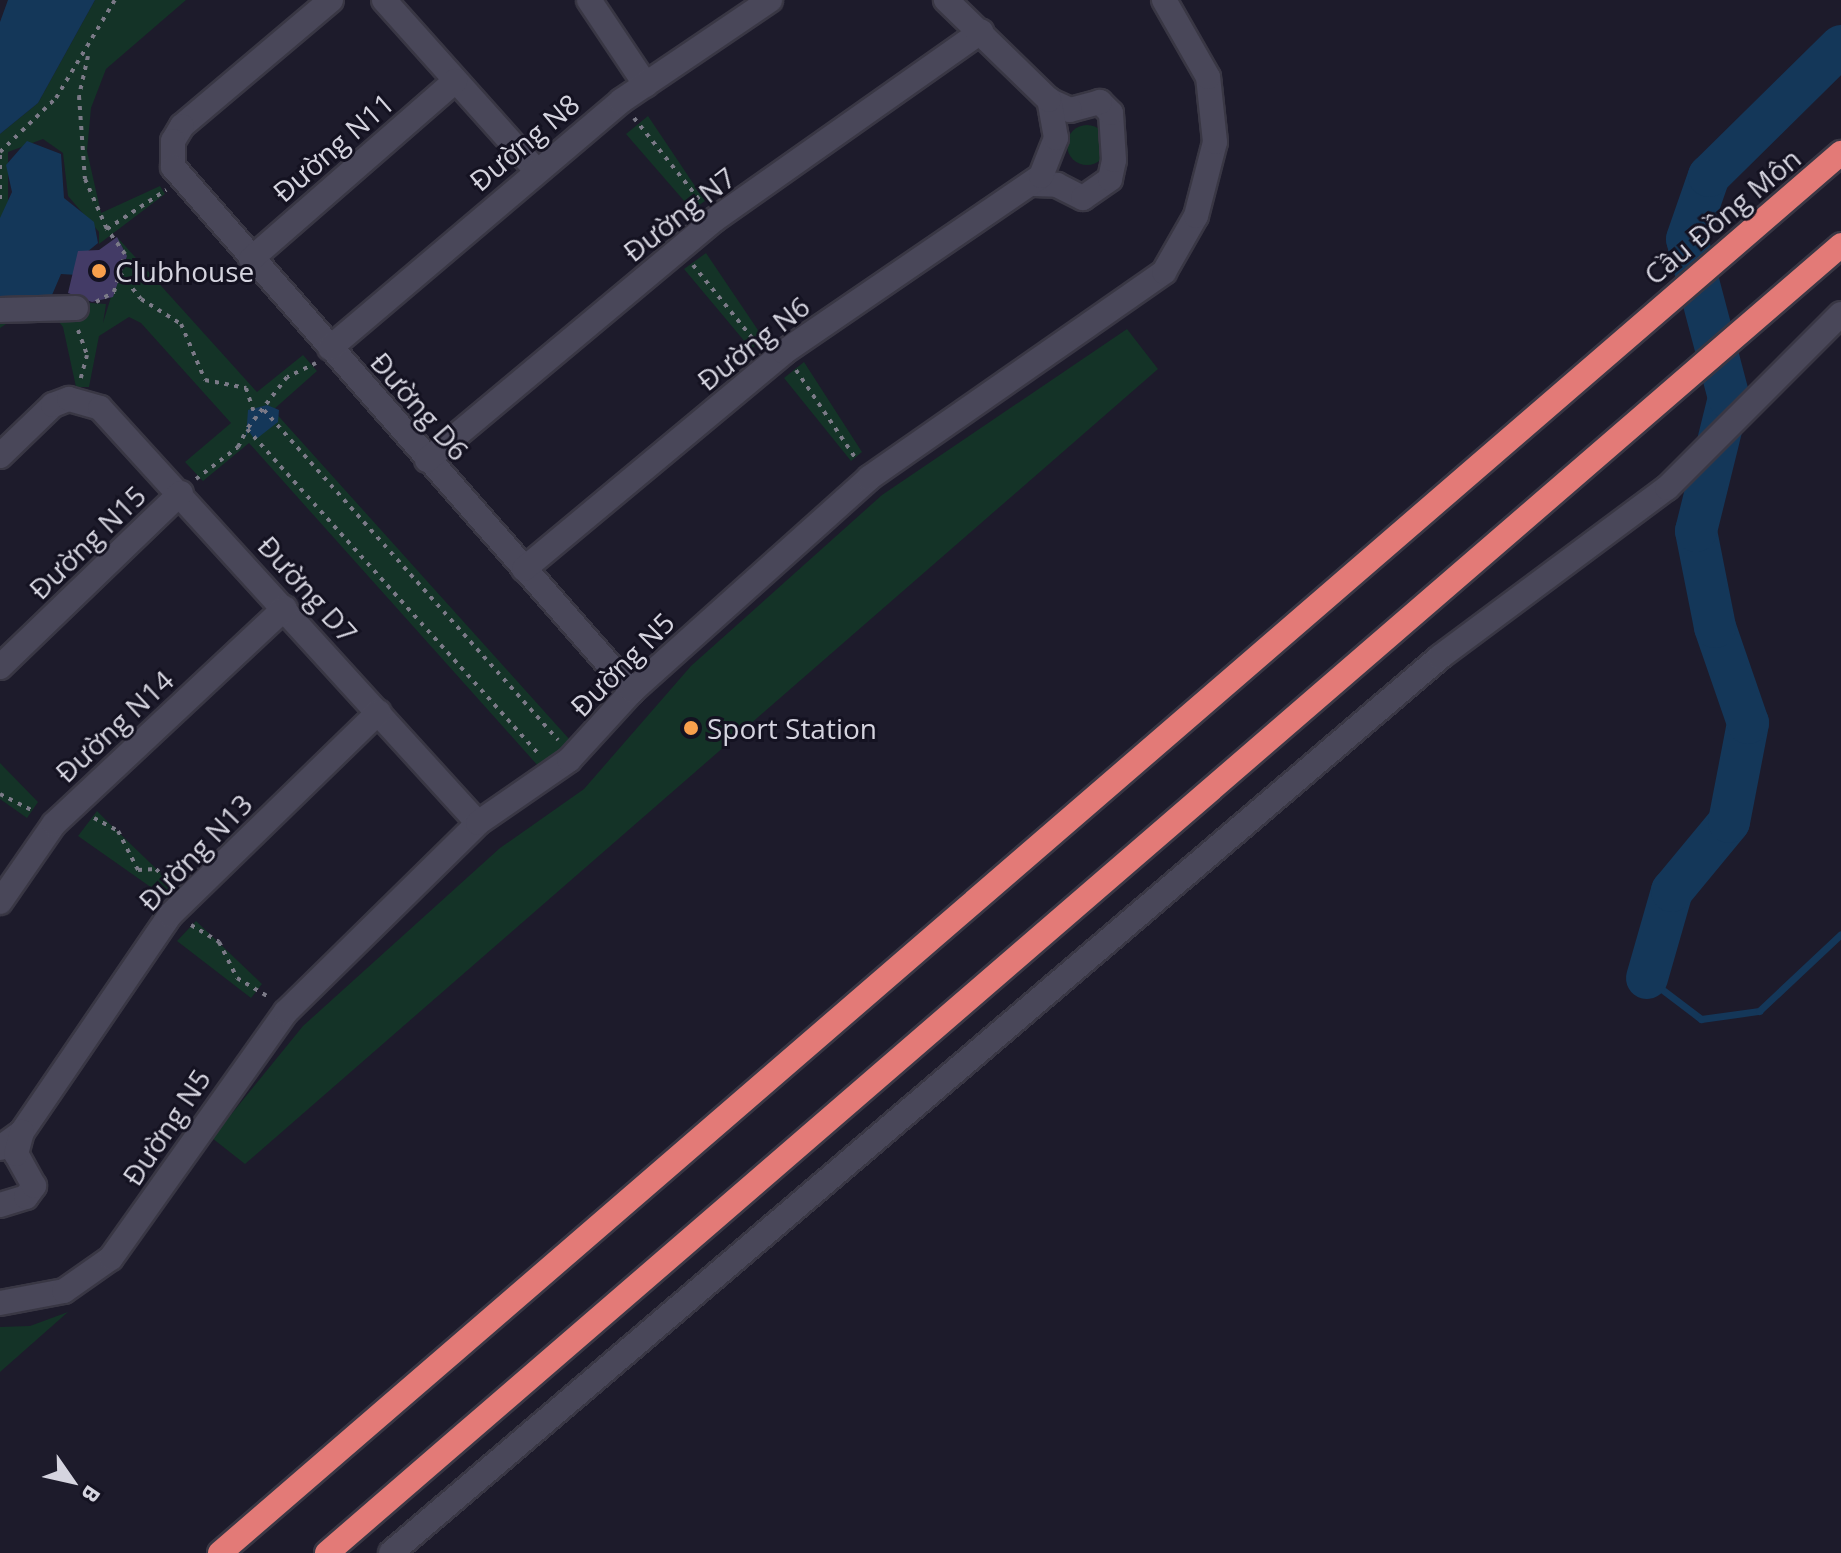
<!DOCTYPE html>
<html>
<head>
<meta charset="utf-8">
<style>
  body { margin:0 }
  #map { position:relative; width:1841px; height:1553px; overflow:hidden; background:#1d1b2b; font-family:"Open Sans",sans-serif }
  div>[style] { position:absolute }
  .green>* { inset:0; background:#143327 }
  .round { border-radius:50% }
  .water>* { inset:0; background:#143759 }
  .stream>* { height:7px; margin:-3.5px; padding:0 3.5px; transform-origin:3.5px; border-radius:3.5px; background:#143759 }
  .river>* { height:42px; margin:-21px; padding:0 21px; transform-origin:21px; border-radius:21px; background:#143759 }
  .building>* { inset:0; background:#433b66 }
  .path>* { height:4px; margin-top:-2px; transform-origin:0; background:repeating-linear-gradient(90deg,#7b7a87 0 4px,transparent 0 10px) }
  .roads { filter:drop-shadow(2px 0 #393744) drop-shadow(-2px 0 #393744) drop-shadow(0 2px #393744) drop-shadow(0 -2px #393744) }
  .minor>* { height:24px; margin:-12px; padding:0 12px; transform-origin:12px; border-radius:12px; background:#494759 }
  .highway>* { height:24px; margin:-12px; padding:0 12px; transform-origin:12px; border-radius:12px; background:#e37a77 }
  .dots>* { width:22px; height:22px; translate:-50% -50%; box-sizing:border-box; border:4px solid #141221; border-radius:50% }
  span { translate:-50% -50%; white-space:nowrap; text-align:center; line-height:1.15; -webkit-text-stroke:6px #141221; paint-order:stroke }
  .street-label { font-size:28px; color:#d5d4df }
  .poi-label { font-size:28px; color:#d5d4df }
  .left { translate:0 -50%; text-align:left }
  .north { position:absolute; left:32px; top:1441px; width:80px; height:80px; -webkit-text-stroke:6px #141221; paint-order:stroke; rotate:124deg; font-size:22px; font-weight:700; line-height:32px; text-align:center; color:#d5d4df }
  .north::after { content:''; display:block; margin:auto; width:28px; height:36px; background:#d5d4df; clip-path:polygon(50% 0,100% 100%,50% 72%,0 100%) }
</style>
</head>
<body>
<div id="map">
  <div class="green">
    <i style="clip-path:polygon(95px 0,186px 0,106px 69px,91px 108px,87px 151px,101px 213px,160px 186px,165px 194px,99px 244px,99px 232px,68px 196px,63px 153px,43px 139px,8px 152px,8px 204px,0 223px,0 134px,38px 103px)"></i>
    <i style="clip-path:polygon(648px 116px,705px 201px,692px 210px,626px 134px)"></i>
    <i class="round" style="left:1067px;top:125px;width:40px;height:40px"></i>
    <i style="clip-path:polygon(117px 237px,257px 392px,303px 355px,317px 371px,273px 410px,579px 750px,548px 777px,249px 443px,203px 481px,185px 462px,231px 423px,141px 323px,129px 317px,99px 336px,89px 387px,76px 387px,63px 327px,51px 312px,20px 315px,0 328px,0 297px,106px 304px,103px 323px,114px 287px,107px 284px,125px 268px)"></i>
    <i style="clip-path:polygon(706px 253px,764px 339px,751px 349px,684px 269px)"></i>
    <i style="clip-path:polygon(1127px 329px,1158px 369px,245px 1164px,212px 1138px,303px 1026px,500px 848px,584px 789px,691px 666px,882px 495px)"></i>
    <i style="clip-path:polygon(804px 362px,862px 452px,851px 461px,784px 378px)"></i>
    <i style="clip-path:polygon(0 763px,38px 802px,27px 818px,0 799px)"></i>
    <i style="clip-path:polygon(97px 811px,112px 826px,173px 885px,162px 895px,78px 836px)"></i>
    <i style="clip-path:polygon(196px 921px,262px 984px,251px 998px,177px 941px)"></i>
    <i style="clip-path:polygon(68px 1312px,0 1372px,0 1327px,30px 1326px)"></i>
  </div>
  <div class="water">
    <i style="clip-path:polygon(8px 0,95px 0,38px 103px,0 134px,0 22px)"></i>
    <i style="clip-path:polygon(27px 141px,61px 154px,64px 198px,94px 222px,98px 243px,76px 261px,77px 275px,61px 274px,49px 302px,0 302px,0 218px,12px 192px,6px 165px)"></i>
    <i style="clip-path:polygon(267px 405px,279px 410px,278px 422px,255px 440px,248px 430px,246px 437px,248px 410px)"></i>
  </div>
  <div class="stream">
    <i style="left:1647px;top:978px;width:68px;rotate:37.2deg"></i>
    <i style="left:1701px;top:1019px;width:59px;rotate:-7.9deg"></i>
    <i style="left:1759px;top:1011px;width:112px;rotate:-43.2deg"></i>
  </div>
  <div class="river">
    <i style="left:1647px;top:978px;width:91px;rotate:-74deg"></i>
    <i style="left:1672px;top:891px;width:89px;rotate:-50.4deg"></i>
    <i style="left:1729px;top:822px;width:101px;rotate:-79.1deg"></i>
    <i style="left:1748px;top:723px;width:102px;rotate:-109deg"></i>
    <i style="left:1715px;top:627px;width:98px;rotate:-101.2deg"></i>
    <i style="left:1696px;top:531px;width:137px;rotate:-76.1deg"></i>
    <i style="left:1729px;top:398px;width:164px;rotate:-104.8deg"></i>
    <i style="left:1687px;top:239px;width:67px;rotate:-70.8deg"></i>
    <i style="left:1709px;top:176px;width:185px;rotate:-44.6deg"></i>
  </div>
  <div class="building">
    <i style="clip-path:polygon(117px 237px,127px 256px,113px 297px,92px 302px,68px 293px,78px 251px,99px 250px)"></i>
  </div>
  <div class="path">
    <i style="left:88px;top:56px;width:41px;rotate:102.7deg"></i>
    <i style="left:79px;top:96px;width:83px;rotate:85.9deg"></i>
    <i style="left:85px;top:179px;width:55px;rotate:66.3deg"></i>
    <i style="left:634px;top:118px;width:107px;rotate:51.4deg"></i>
    <i style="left:0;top:152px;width:78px;rotate:-44deg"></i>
    <i style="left:56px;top:98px;width:114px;rotate:-59deg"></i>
    <i style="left:0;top:155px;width:45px;rotate:90deg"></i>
    <i style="left:693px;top:265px;width:103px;rotate:50.9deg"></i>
    <i style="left:120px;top:273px;width:33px;rotate:51deg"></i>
    <i style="left:141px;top:299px;width:47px;rotate:32deg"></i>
    <i style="left:181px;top:324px;width:61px;rotate:66.8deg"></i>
    <i style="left:205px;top:380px;width:42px;rotate:11deg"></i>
    <i style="left:246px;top:388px;width:32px;rotate:72deg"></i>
    <i style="left:96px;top:302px;width:21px;rotate:-29deg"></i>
    <i style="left:114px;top:292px;width:40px;rotate:-74deg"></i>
    <i style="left:125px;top:254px;width:31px;rotate:-126deg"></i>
    <i style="left:107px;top:229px;width:71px;rotate:-33.5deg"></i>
    <i style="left:78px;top:330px;width:27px;rotate:70deg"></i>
    <i style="left:87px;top:355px;width:24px;rotate:105deg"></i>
    <i style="left:316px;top:363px;width:32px;rotate:154deg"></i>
    <i style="left:287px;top:377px;width:66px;rotate:127.6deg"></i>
    <i style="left:247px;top:429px;width:439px;rotate:48.1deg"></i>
    <i style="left:796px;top:370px;width:107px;rotate:56deg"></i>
    <i style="left:264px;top:410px;width:442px;rotate:48.3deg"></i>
    <i style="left:196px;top:479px;width:53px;rotate:-37.3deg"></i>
    <i style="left:238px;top:447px;width:20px;rotate:-63deg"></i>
    <i style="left:0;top:794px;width:39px;rotate:27deg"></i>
    <i style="left:94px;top:818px;width:27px;rotate:28deg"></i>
    <i style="left:118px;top:831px;width:44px;rotate:62.9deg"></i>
    <i style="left:138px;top:870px;width:18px;rotate:-3deg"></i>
    <i style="left:156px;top:869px;width:20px;rotate:45deg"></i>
    <i style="left:191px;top:925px;width:33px;rotate:31deg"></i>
    <i style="left:219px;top:942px;width:40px;rotate:63.4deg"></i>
    <i style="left:237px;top:978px;width:37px;rotate:31deg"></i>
  </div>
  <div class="roads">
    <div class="minor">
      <i style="left:331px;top:0;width:195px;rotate:139.8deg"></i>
      <i style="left:182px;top:126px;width:17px;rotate:121deg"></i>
      <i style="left:173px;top:141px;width:26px;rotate:90deg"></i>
      <i style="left:173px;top:167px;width:697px;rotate:48.78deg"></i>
      <i style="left:384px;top:0;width:227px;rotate:48.2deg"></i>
      <i style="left:589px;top:0;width:102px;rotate:56.2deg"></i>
      <i style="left:1033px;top:184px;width:24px;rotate:2deg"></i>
      <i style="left:1057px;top:185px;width:29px;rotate:27deg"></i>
      <i style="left:1083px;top:198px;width:33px;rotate:-35deg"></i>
      <i style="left:1110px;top:179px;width:19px;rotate:-78deg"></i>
      <i style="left:1114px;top:160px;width:47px;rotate:-93.7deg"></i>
      <i style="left:1111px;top:113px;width:16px;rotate:-135deg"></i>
      <i style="left:1100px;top:102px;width:31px;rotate:165deg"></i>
      <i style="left:1070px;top:110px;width:23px;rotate:-155deg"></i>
      <i style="left:251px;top:259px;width:271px;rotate:-41.1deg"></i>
      <i style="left:0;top:310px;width:76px;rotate:-1.5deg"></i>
      <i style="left:330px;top:348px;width:382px;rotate:-40.3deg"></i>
      <i style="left:621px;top:101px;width:180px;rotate:-34.1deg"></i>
      <i style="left:0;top:456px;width:74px;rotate:-43.9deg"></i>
      <i style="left:53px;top:405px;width:17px;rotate:-21deg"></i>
      <i style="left:69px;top:399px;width:32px;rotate:16deg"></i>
      <i style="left:100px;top:408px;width:561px;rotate:47.67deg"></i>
      <i style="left:427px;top:460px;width:374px;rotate:-39.9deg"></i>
      <i style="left:714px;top:220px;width:327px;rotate:-35.2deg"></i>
      <i style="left:524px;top:569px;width:339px;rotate:-39.8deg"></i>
      <i style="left:784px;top:352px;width:311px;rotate:-34.4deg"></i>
      <i style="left:1041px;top:176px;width:41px;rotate:-68.5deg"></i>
      <i style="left:1056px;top:138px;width:39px;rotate:-100deg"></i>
      <i style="left:1049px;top:100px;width:144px;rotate:-135.8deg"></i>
      <i style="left:0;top:667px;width:251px;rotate:-43.9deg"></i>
      <i style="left:0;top:902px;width:95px;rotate:-55.3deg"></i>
      <i style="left:54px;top:824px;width:316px;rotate:-43.1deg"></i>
      <i style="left:0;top:1148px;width:27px;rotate:-36deg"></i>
      <i style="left:22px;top:1132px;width:263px;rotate:-55.7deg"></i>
      <i style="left:170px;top:915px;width:291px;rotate:-44.2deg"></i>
      <i style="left:0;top:1205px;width:27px;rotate:-17deg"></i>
      <i style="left:26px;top:1197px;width:14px;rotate:-54deg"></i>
      <i style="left:34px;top:1186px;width:37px;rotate:-119deg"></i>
      <i style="left:16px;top:1154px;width:23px;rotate:-75deg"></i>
      <i style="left:0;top:1303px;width:65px;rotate:-10.6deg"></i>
      <i style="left:64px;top:1291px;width:57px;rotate:-35.1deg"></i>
      <i style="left:111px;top:1258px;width:302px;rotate:-54.6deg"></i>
      <i style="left:286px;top:1012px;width:269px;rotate:-44.5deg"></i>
      <i style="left:478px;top:823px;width:111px;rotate:-34.7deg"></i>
      <i style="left:569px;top:760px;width:93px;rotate:-47.6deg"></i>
      <i style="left:632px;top:691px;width:319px;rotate:-41.9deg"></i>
      <i style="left:869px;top:478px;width:360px;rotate:-34.9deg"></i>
      <i style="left:1164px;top:272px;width:64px;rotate:-60.3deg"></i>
      <i style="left:1196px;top:216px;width:76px;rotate:-75.6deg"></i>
      <i style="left:1215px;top:142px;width:65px;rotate:-96.1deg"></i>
      <i style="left:1208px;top:77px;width:89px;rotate:-119.7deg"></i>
      <i style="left:391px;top:1553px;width:1380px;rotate:-40.5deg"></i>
      <i style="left:1440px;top:657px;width:283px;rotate:-36.7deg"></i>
      <i style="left:1667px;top:488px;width:246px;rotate:-45deg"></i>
    </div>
    <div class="highway">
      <i style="left:220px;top:1553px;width:2142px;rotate:-40.82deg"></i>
      <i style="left:327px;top:1553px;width:2001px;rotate:-40.82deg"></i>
    </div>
  </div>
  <div class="dots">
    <i style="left:99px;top:271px;background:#f9a04c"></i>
    <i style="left:691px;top:728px;background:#f9a04c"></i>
  </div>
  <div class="street-label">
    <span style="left:524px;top:142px;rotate:-40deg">Đường N8</span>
    <span style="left:333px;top:147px;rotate:-41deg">Đường N11</span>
    <span style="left:679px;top:214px;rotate:-38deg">Đường N7</span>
    <span style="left:1722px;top:216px;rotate:-40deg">Cầu Đồng Môn</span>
    <span style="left:753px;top:343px;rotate:-38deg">Đường N6</span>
    <span style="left:420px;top:406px;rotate:49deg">Đường D6</span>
    <span style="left:87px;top:542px;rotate:-44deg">Đường N15</span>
    <span style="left:308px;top:589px;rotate:48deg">Đường D7</span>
    <span style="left:622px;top:664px;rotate:-45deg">Đường N5</span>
    <span style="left:114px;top:726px;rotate:-43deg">Đường N14</span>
    <span style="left:195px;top:852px;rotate:-46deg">Đường N13</span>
    <span style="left:166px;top:1127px;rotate:-56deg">Đường N5</span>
  </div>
  <div class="poi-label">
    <span class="left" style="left:115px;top:271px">Clubhouse</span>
    <span class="left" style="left:707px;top:728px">Sport Station</span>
  </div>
  <div class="north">B</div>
</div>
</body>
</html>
